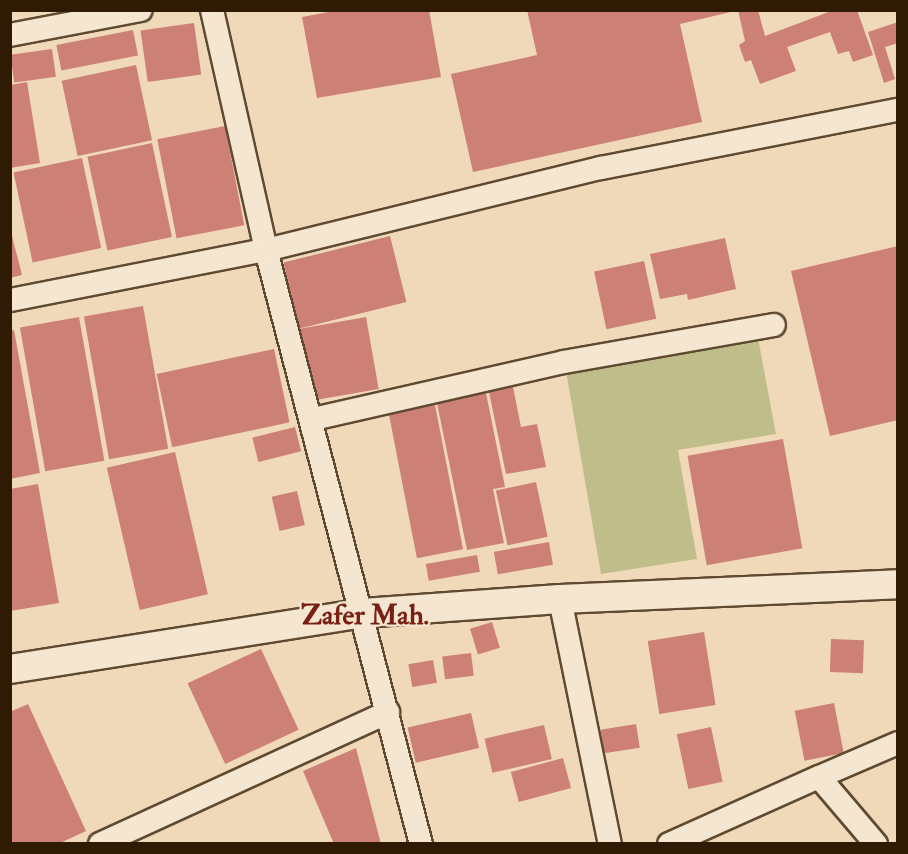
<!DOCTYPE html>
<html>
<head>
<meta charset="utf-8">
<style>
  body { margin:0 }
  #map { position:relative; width:908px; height:854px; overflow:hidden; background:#efd9b8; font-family:"IM FELL Double Pica",serif }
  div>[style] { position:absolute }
  .green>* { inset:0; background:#bfbe8b }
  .building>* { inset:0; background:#cd8076; transform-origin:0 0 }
  .roads { filter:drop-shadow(2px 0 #5f4a31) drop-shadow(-2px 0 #5f4a31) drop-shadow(0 2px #5f4a31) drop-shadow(0 -2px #5f4a31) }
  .minor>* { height:22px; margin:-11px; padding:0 11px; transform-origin:11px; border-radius:11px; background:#f5e6d1 }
  .tertiary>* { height:28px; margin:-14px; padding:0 14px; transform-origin:14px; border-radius:14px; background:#f5e6d1 }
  span { translate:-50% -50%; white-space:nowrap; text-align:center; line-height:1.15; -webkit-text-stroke:4.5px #f5e6d1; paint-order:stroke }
  .district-label { font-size:28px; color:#7a1f14; font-weight:700 }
  .frame { position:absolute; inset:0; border:12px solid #2f1b04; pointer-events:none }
</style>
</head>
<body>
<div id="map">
  <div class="green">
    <i style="clip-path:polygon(757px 333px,776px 434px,678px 450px,697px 559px,601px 574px,565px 365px)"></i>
  </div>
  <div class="building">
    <i style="clip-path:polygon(339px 10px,429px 10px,441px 77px,317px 98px,302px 17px)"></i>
    <i style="clip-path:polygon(527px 10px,735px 10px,735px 11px,680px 24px,702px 122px,473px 172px,451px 74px,537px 55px)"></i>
    <i style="clip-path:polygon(738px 10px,758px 10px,765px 36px,834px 10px,857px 10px,873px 55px,853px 62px,849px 51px,838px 54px,830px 32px,787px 47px,796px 71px,760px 84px,751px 60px,745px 62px,739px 45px,745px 41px)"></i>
    <i style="clip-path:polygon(898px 22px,898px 43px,885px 47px,895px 79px,884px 83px,868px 32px)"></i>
    <i style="left:194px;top:23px;width:52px;height:54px;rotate:82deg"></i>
    <i style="left:133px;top:30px;width:26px;height:78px;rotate:79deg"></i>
    <i style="left:52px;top:49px;width:28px;height:42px;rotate:82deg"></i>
    <i style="left:136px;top:65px;width:77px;height:76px;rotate:78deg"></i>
    <i style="clip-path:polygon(27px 82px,40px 163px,10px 168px,10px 85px)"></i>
    <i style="left:225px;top:126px;width:101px;height:69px;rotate:79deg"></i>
    <i style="left:152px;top:143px;width:96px;height:66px;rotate:78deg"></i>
    <i style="left:82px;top:158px;width:92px;height:70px;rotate:78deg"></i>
    <i style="clip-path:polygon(10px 228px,22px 275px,10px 278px)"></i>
    <i style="left:390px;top:236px;width:68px;height:110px;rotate:76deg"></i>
    <i style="clip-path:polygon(725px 238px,736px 289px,688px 300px,687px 294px,660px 299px,650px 254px)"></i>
    <i style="clip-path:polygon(898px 246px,898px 420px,830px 436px,791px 271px)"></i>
    <i style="left:644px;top:261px;width:59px;height:51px;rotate:78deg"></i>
    <i style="left:143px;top:306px;width:145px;height:60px;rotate:80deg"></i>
    <i style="left:79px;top:317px;width:146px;height:60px;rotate:80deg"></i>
    <i style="left:366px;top:317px;width:73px;height:67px;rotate:80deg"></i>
    <i style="clip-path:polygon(14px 330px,40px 473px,10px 479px,10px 331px)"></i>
    <i style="left:274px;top:349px;width:75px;height:120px;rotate:78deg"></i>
    <i style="clip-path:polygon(513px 387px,521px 427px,537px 424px,546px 467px,506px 474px,489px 392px)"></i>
    <i style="clip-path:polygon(486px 393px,505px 487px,493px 489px,504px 543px,467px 550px,437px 403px)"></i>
    <i style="left:435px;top:405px;width:147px;height:47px;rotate:79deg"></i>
    <i style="left:295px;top:427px;width:25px;height:44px;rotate:76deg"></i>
    <i style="left:783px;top:439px;width:111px;height:97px;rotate:80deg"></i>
    <i style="left:175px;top:452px;width:146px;height:70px;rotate:77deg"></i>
    <i style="left:536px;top:482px;width:56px;height:41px;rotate:78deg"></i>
    <i style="clip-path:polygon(38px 484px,59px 603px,10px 611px,10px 489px)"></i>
    <i style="left:297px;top:491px;width:35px;height:26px;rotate:77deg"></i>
    <i style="left:549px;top:542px;width:23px;height:56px;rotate:80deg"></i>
    <i style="left:477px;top:555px;width:17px;height:52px;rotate:80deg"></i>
    <i style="left:492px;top:622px;width:27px;height:23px;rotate:73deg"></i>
    <i style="left:704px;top:632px;width:74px;height:57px;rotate:81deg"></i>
    <i style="left:831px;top:639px;width:33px;height:33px;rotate:2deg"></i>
    <i style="left:261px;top:649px;width:89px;height:81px;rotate:65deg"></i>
    <i style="left:471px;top:653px;width:23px;height:29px;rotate:83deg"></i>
    <i style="left:433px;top:660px;width:23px;height:25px;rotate:80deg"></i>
    <i style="left:834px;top:703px;width:51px;height:40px;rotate:79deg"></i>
    <i style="clip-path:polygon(28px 704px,86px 831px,58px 844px,10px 844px,10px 712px)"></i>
    <i style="left:471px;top:713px;width:36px;height:65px;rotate:77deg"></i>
    <i style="left:636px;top:724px;width:24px;height:36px;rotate:81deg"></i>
    <i style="left:544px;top:725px;width:35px;height:61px;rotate:77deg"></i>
    <i style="left:711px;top:727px;width:56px;height:35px;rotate:78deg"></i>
    <i style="clip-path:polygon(356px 748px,381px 844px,334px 844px,303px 771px)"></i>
    <i style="left:563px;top:758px;width:31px;height:54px;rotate:75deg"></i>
  </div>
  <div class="roads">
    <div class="minor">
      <i style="left:212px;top:10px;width:246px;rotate:77.3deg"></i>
      <i style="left:266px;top:250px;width:614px;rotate:75.38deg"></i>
      <i style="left:10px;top:35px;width:133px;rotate:-10.8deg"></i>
      <i style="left:10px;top:300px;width:261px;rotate:-11.1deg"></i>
      <i style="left:266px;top:250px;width:345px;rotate:-13.8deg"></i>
      <i style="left:601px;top:168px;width:303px;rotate:-11.1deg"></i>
      <i style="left:313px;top:419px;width:257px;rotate:-12.8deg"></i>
      <i style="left:564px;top:362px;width:213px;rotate:-10deg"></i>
      <i style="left:560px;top:599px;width:250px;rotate:78.5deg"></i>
      <i style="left:819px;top:777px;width:86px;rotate:-23.3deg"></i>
      <i style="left:100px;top:844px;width:317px;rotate:-24.6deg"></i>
      <i style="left:669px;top:844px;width:164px;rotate:-24.1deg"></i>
      <i style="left:819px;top:777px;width:88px;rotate:49.6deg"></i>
    </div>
    <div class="tertiary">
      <i style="left:10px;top:669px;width:357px;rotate:-9deg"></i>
      <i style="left:363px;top:613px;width:197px;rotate:-4.1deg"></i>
      <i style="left:560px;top:599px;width:338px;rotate:-2.5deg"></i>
    </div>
  </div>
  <div class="district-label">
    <span style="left:365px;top:616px">Zafer Mah.</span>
  </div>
  <div class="frame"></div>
</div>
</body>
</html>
